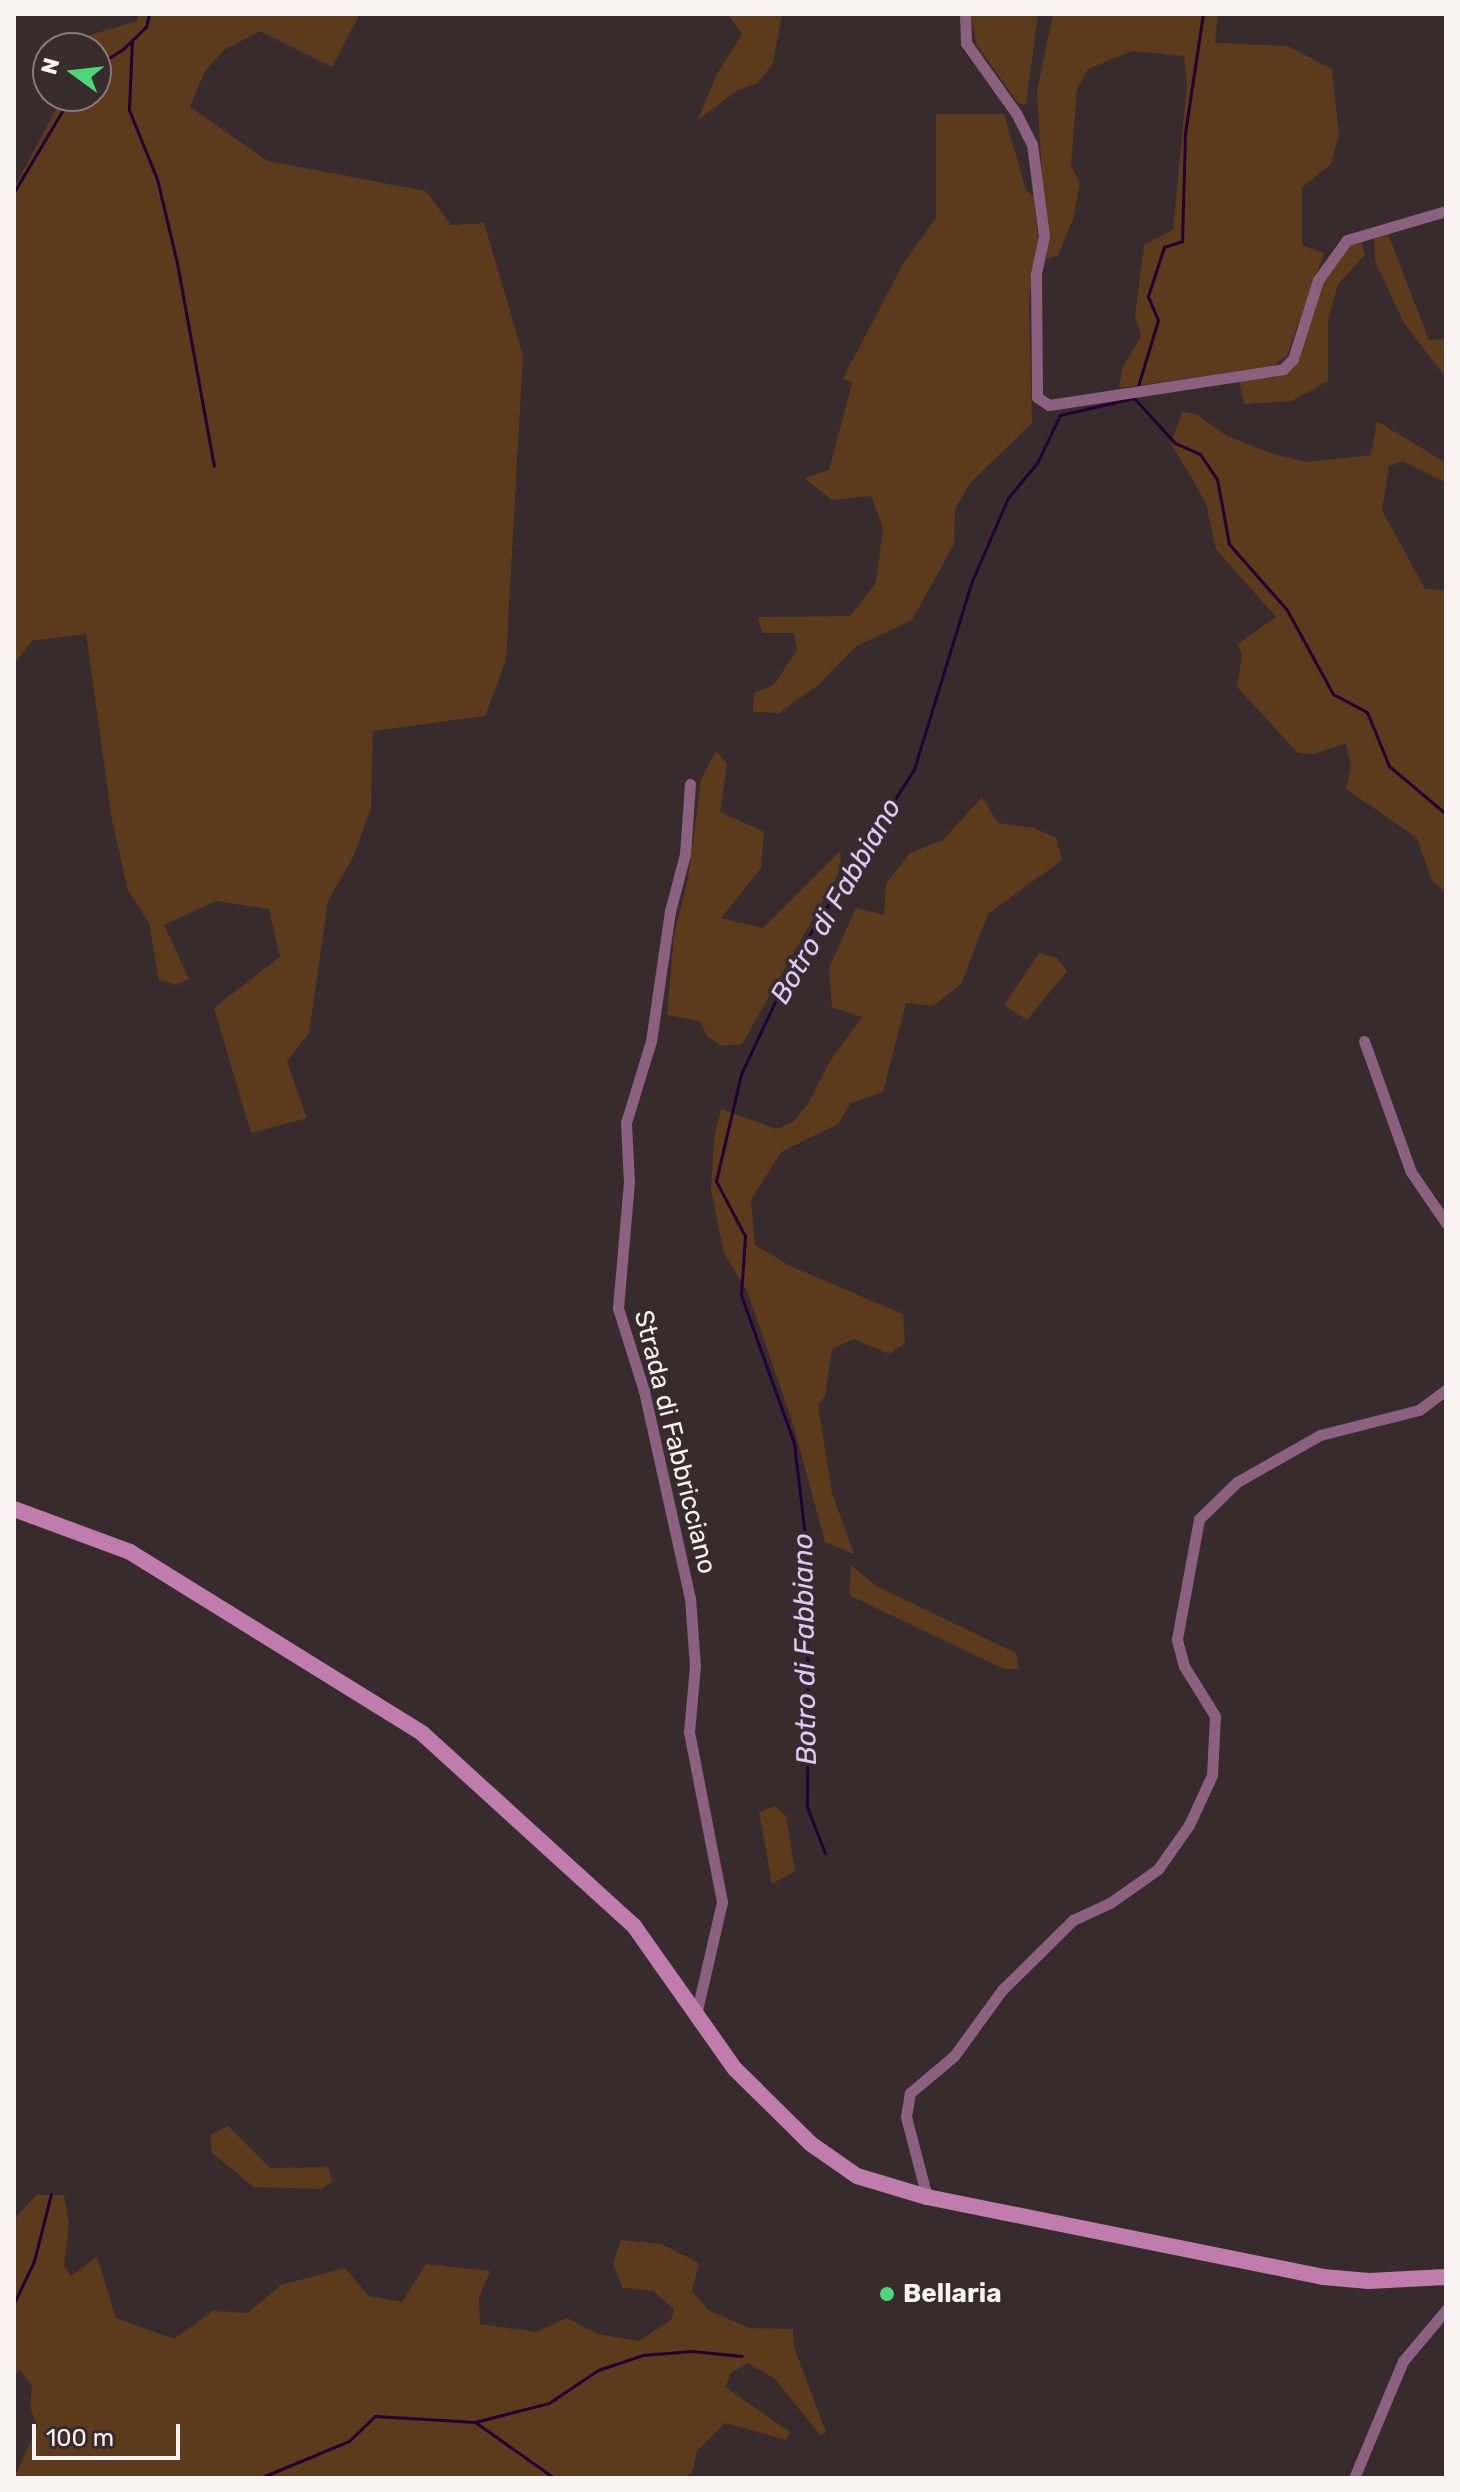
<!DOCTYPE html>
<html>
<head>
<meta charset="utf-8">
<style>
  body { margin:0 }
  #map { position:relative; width:1460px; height:2492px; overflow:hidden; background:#372b2d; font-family:Rubik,sans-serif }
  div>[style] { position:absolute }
  .green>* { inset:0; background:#5b3b1c }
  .stream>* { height:3px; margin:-1.5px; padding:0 1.5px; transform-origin:1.5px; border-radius:1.5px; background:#210234 }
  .minor>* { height:11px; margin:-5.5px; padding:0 5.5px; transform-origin:5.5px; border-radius:5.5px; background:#8b617f }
  .secondary>* { height:16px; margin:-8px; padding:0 8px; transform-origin:8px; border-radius:8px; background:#bf7cac }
  .dots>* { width:22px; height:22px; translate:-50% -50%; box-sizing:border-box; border:4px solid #372b2d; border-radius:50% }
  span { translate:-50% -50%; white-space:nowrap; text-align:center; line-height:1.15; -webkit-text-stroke:7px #372b2d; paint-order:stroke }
  .street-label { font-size:26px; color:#fbf2f3 }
  .poi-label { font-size:26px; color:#fbf2f3; font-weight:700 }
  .left { translate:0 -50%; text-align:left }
  .water-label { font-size:28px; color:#e1c6f8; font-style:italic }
  .frame { position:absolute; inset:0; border:16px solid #fbf2f3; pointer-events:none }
  .north { position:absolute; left:32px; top:32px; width:80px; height:80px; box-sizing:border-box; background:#372b2d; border:2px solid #857b7c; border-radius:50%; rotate:285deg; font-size:22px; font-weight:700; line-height:32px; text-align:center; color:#fbf2f3 }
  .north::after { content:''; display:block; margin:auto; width:28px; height:36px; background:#4bd677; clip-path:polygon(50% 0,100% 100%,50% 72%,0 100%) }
  .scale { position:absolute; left:32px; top:2424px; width:148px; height:36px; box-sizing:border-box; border:4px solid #fbf2f3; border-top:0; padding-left:10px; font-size:24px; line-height:28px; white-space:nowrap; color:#fbf2f3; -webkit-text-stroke:6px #372b2d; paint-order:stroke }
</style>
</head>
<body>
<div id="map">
  <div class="green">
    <i style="clip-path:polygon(139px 14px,360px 14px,332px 67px,260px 31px,224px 50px,205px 71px,190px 107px,268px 161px,426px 191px,451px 225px,484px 223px,523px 355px,506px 660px,485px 716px,373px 731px,371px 808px,353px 857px,328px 901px,309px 1033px,287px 1061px,307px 1118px,251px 1133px,214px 1008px,280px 957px,269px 909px,216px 901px,164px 925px,189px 979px,176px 985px,159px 980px,149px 923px,128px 890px,112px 820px,86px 634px,32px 641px,14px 664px,14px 188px,63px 96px,96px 96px,96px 48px,77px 48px,80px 38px,137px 21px)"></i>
    <i style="clip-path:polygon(728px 14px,782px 14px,773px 63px,758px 83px,738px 90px,698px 120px,717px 74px,742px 34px)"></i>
    <i style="clip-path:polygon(971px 14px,1038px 14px,1026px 105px,1018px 103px,977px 45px)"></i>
    <i style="clip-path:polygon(1053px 14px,1218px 14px,1215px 43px,1288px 46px,1332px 69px,1339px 135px,1331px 164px,1302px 187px,1302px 245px,1324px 253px,1287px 355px,1272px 367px,1119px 388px,1122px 369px,1141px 336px,1135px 316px,1144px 245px,1173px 230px,1187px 84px,1184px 56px,1132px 51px,1088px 69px,1077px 89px,1071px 166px,1080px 183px,1073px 219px,1058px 255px,1047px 259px,1037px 91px)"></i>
    <i style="clip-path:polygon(936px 114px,1004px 114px,1026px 190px,1034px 197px,1038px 238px,1029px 302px,1032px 423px,971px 482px,955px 509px,954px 544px,912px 620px,855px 647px,818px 685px,779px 713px,753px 712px,754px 693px,774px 685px,797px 650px,794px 633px,762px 633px,758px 617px,850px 616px,876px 583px,883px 528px,871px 496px,832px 500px,804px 478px,829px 470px,852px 383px,843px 378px,903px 264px,936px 218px)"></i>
    <i style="clip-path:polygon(1388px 234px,1429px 340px,1446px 339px,1446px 378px,1404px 323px,1375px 261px,1374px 236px)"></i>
    <i style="clip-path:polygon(1361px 240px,1365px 255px,1338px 284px,1328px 320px,1328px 381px,1292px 401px,1244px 404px,1239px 381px,1276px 376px,1294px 366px,1323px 275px,1349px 241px)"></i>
    <i style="clip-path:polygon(1182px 412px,1196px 414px,1227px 436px,1270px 453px,1307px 462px,1371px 455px,1377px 421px,1446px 463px,1446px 483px,1403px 461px,1389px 466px,1382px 510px,1425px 589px,1446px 590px,1446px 894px,1431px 879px,1417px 838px,1346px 789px,1351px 767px,1346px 743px,1314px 754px,1298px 753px,1237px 687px,1242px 656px,1238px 644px,1276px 617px,1216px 549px,1206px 503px,1171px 443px)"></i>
    <i style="clip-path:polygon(716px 751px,727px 764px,720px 812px,764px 832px,761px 868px,721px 918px,763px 928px,840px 851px,841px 869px,742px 1044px,722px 1046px,708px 1037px,699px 1021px,667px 1015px,674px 935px,688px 879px,701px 780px)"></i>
    <i style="clip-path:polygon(982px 797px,998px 823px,1034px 828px,1056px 838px,1062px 860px,988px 914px,961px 984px,933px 1006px,906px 1003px,883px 1092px,851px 1103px,838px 1124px,781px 1152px,751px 1200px,755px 1245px,790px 1266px,903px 1314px,905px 1343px,889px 1354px,854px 1339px,832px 1349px,825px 1396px,818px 1405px,832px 1493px,854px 1554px,825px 1542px,793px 1424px,748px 1293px,724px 1253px,711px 1190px,714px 1139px,721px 1109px,777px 1129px,793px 1122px,808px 1104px,830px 1061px,862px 1017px,832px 1007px,829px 968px,856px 908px,884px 915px,886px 884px,910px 853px,943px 840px)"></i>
    <i style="clip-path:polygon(1039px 953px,1057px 958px,1067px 971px,1027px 1020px,1004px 1005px)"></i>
    <i style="clip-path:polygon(851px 1565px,876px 1586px,1016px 1653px,1019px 1669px,1004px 1669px,849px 1595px)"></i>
    <i style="clip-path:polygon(775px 1806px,786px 1816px,795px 1871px,772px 1884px,759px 1812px)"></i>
    <i style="clip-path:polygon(228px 2126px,270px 2168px,328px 2167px,333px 2181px,321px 2189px,254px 2187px,212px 2153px,210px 2135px)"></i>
    <i style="clip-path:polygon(36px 2195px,64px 2195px,69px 2223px,64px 2266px,71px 2276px,97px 2257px,116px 2318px,174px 2339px,213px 2311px,248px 2313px,281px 2285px,345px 2268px,369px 2296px,402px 2302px,426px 2264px,490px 2271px,479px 2298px,480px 2324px,536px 2332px,567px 2318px,598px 2334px,639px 2341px,671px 2320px,674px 2309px,653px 2291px,623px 2288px,613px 2263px,621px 2240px,661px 2244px,699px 2263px,692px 2291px,708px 2310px,749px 2328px,793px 2329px,794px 2347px,826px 2432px,821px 2436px,774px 2378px,747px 2363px,731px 2373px,725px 2387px,790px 2432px,786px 2440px,725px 2423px,697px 2451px,692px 2473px,684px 2478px,14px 2478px,38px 2426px,30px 2408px,32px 2386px,19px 2369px,14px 2379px,14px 2220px)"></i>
  </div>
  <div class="stream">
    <i style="left:132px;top:40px;width:70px;rotate:92.5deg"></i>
    <i style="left:129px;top:110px;width:74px;rotate:67.9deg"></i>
    <i style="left:157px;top:179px;width:86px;rotate:76.6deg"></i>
    <i style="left:177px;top:263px;width:206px;rotate:79.7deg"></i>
    <i style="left:96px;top:66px;width:32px;rotate:-32deg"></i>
    <i style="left:123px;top:49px;width:32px;rotate:-44deg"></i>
    <i style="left:146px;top:27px;width:13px;rotate:-77deg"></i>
    <i style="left:14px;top:192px;width:112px;rotate:-59.3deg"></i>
    <i style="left:1138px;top:386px;width:69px;rotate:-73.1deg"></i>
    <i style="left:1158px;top:320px;width:26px;rotate:-113deg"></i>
    <i style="left:1148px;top:296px;width:52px;rotate:-71.9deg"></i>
    <i style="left:1164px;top:247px;width:19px;rotate:-18deg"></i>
    <i style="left:1182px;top:241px;width:108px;rotate:-88.4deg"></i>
    <i style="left:1185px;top:133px;width:120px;rotate:-81.4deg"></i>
    <i style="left:1134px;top:398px;width:61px;rotate:47.7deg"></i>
    <i style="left:1175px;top:443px;width:27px;rotate:24deg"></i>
    <i style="left:1200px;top:454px;width:30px;rotate:56deg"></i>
    <i style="left:1217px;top:479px;width:66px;rotate:79.5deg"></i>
    <i style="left:1229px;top:544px;width:88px;rotate:48.7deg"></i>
    <i style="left:1287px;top:610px;width:96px;rotate:61.3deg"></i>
    <i style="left:1333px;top:694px;width:38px;rotate:28deg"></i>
    <i style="left:1367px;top:712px;width:58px;rotate:67.8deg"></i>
    <i style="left:1389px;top:766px;width:75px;rotate:40.1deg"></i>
    <i style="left:825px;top:1853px;width:49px;rotate:-111.4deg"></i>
    <i style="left:807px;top:1807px;width:245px;rotate:-89.8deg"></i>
    <i style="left:808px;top:1562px;width:120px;rotate:-96.7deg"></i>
    <i style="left:794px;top:1443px;width:157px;rotate:-109.7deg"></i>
    <i style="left:741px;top:1295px;width:59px;rotate:-86.1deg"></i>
    <i style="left:745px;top:1236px;width:62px;rotate:-117.8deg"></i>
    <i style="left:716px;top:1181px;width:110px;rotate:-76.8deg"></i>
    <i style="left:741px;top:1074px;width:136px;rotate:-64.8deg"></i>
    <i style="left:799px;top:951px;width:215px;rotate:-57.7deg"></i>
    <i style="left:914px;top:769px;width:197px;rotate:-72.9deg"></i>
    <i style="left:972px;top:581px;width:90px;rotate:-66.6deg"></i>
    <i style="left:1008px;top:498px;width:45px;rotate:-50.4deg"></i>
    <i style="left:1037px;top:463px;width:53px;rotate:-64.4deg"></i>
    <i style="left:1060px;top:415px;width:76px;rotate:-12.9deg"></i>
    <i style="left:14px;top:2303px;width:47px;rotate:-64.5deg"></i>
    <i style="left:34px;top:2261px;width:69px;rotate:-75.8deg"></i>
    <i style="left:475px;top:2422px;width:97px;rotate:35.3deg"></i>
    <i style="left:260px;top:2478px;width:96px;rotate:-22.6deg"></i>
    <i style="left:349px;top:2441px;width:36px;rotate:-44deg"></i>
    <i style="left:375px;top:2416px;width:100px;rotate:3.4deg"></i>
    <i style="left:475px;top:2422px;width:76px;rotate:-14.4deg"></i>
    <i style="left:549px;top:2403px;width:59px;rotate:-34deg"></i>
    <i style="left:598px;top:2370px;width:47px;rotate:-18.4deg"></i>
    <i style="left:643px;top:2355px;width:49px;rotate:-4.7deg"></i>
    <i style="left:692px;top:2351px;width:50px;rotate:5.7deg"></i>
  </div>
  <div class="minor">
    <i style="left:965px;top:14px;width:29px;rotate:88deg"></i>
    <i style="left:966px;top:43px;width:86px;rotate:54.5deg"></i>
    <i style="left:1016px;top:113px;width:35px;rotate:63deg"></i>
    <i style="left:1032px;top:144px;width:93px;rotate:82.6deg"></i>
    <i style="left:1044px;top:236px;width:40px;rotate:102deg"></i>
    <i style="left:1036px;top:275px;width:122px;rotate:89.5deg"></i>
    <i style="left:1037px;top:397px;width:14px;rotate:34deg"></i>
    <i style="left:1049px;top:405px;width:237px;rotate:-8.7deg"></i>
    <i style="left:1283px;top:369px;width:14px;rotate:-45deg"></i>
    <i style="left:1293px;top:359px;width:83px;rotate:-72.4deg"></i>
    <i style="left:1318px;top:280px;width:49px;rotate:-54.1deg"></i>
    <i style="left:1347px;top:240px;width:103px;rotate:-16.3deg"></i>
    <i style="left:690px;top:784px;width:70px;rotate:94.1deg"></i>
    <i style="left:685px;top:854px;width:59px;rotate:104.7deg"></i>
    <i style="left:670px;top:911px;width:131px;rotate:98.3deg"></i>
    <i style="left:651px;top:1041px;width:86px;rotate:107deg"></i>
    <i style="left:626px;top:1123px;width:59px;rotate:87.1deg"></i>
    <i style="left:629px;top:1182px;width:126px;rotate:95deg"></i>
    <i style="left:618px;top:1308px;width:87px;rotate:72.6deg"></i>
    <i style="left:644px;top:1391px;width:212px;rotate:77.5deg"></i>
    <i style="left:690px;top:1598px;width:68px;rotate:85.8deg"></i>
    <i style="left:695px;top:1666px;width:66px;rotate:95.2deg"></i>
    <i style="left:689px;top:1732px;width:173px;rotate:79deg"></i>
    <i style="left:722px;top:1902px;width:116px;rotate:103deg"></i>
    <i style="left:1364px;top:1041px;width:139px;rotate:70.3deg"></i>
    <i style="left:1411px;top:1172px;width:62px;rotate:55.5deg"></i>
    <i style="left:927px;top:2197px;width:83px;rotate:-104.7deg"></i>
    <i style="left:906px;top:2117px;width:24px;rotate:-81deg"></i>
    <i style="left:910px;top:2093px;width:57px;rotate:-40.1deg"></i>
    <i style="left:954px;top:2056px;width:82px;rotate:-54deg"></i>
    <i style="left:1002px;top:1990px;width:100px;rotate:-44.6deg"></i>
    <i style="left:1073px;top:1920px;width:41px;rotate:-24.7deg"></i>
    <i style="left:1110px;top:1903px;width:59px;rotate:-35.3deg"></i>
    <i style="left:1158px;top:1869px;width:54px;rotate:-54.8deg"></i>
    <i style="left:1189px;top:1825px;width:55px;rotate:-65.3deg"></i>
    <i style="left:1212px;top:1775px;width:59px;rotate:-87.1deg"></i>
    <i style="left:1215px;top:1716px;width:59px;rotate:-121.8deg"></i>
    <i style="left:1184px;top:1666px;width:28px;rotate:-105deg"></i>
    <i style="left:1177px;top:1639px;width:122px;rotate:-79.6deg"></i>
    <i style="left:1199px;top:1519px;width:53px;rotate:-44.2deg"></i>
    <i style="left:1237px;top:1482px;width:95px;rotate:-29.5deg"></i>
    <i style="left:1320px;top:1435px;width:102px;rotate:-14.2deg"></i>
    <i style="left:1419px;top:1410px;width:34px;rotate:-37deg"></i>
    <i style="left:1354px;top:2478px;width:127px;rotate:-67.3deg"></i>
    <i style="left:1403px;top:2361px;width:67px;rotate:-49.9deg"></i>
  </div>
  <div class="secondary">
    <i style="left:14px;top:1509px;width:124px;rotate:20.3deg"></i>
    <i style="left:130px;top:1552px;width:345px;rotate:31.8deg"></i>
    <i style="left:423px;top:1734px;width:285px;rotate:42.3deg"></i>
    <i style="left:634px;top:1926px;width:175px;rotate:54.8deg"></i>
    <i style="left:735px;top:2069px;width:107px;rotate:44.6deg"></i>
    <i style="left:811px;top:2144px;width:56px;rotate:34.8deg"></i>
    <i style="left:857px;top:2176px;width:73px;rotate:16.7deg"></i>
    <i style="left:927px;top:2197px;width:404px;rotate:11.4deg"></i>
    <i style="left:1323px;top:2277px;width:46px;rotate:5deg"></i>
    <i style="left:1369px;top:2281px;width:77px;rotate:-3deg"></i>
  </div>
  <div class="dots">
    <i style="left:887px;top:2294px;background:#4bd677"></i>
  </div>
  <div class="street-label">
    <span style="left:675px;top:1442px;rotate:76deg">Strada di Fabbricciano</span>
  </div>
  <div class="poi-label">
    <span class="left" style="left:903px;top:2294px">Bellaria</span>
  </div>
  <div class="water-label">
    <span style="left:836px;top:901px;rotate:-60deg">Botro di Fabbiano</span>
    <span style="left:805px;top:1649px;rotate:-91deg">Botro di Fabbiano</span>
  </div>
  <div class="frame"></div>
  <div class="north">N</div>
  <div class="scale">100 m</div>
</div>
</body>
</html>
